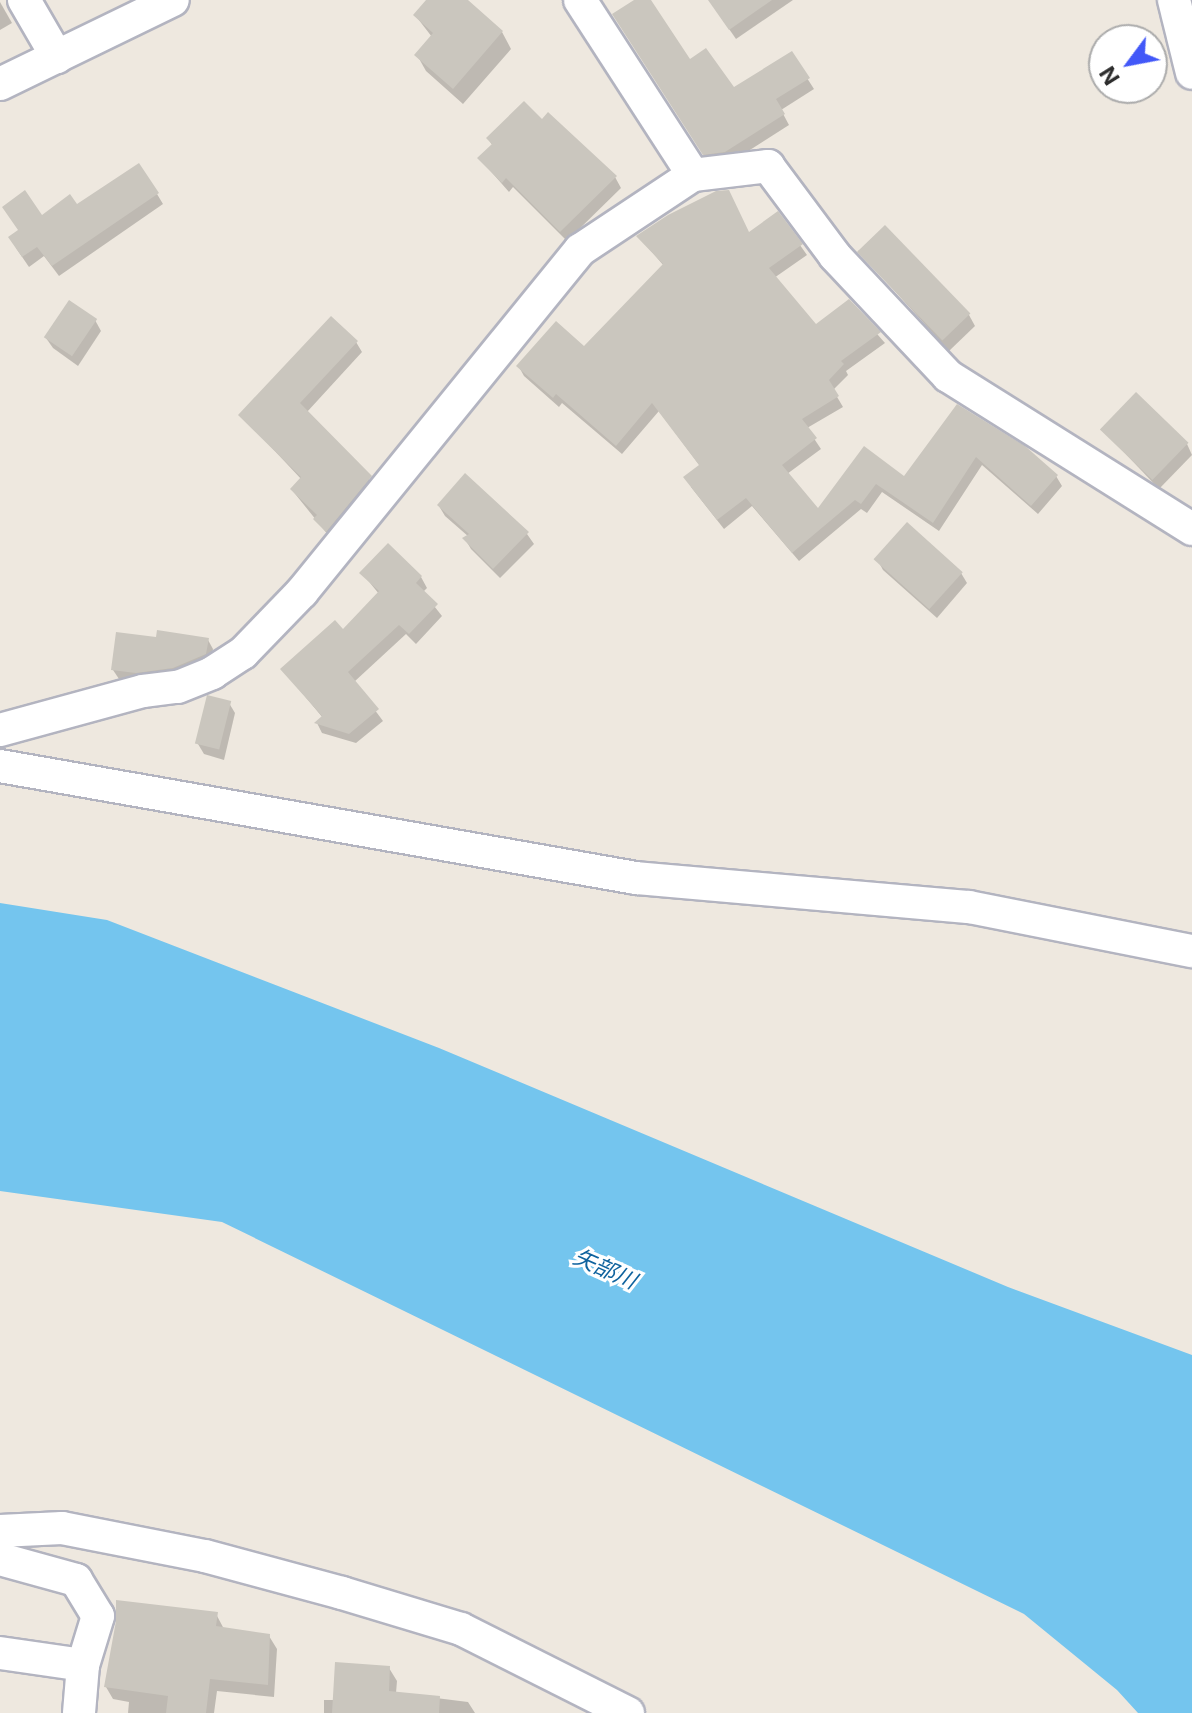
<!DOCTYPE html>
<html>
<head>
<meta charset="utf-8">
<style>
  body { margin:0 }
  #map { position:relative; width:1192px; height:1713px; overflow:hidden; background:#eee8df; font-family:Inter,"Noto Sans JP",sans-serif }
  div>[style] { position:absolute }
  .water>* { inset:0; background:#74c5ee }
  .shadow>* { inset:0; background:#0003 }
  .building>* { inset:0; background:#cac6be; transform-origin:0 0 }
  .roads { filter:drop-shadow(2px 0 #b3b4c0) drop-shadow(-2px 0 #b3b4c0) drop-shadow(0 2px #b3b4c0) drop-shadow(0 -2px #b3b4c0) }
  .street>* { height:32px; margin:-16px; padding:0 16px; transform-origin:16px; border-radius:16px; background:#fff }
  span { translate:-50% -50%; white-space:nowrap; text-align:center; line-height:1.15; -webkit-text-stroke:6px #fff; paint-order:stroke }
  .water-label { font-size:22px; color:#0f639e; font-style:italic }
  .north { position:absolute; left:1088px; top:24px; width:80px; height:80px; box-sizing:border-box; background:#fff; border:2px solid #ababab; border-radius:50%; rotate:238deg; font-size:22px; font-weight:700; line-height:32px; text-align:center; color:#2d2d2d }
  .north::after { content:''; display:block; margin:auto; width:28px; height:36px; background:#4258f8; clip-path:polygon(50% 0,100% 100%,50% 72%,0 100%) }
</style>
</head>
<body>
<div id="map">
  <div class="water">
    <i style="clip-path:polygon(0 903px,107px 920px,439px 1048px,1008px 1287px,1192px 1355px,1192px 1713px,1138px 1713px,1117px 1690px,1024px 1614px,222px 1222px,0 1191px)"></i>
  </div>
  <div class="shadow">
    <i style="clip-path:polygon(428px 0,465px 0,502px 32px,511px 49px,463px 104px,426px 71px,417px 55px,432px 37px,415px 15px)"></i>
    <i style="clip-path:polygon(637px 0,649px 0,690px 62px,733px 90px,791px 53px,814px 89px,781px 110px,789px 125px,731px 162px,710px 164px,620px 25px)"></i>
    <i style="clip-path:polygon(709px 0,793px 0,736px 39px)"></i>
    <i style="clip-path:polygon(0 2px,12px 23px,0 30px)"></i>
    <i style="clip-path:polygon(542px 122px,615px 177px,621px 188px,567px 241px,513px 187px,509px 192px,480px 159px,493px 146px,488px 139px)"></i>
    <i style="clip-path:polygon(157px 194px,163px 204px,59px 276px,44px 256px,29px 267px,16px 248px,42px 217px,76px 207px)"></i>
    <i style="clip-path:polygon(778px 214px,807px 255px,774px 278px,815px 326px,849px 302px,885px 343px,846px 371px,848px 375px,833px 390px,843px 407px,807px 428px,821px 449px,787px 474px,819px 511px,864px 449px,905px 479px,958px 407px,1056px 476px,1062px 486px,1038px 514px,982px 465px,939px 531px,882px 492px,867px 513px,861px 509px,799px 561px,752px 506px,724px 529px,691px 487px,700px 466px,659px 411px,622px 454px,562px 403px,559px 407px,524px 376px,519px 367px,584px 349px,664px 266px,639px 237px,749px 234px)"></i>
    <i style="clip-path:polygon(858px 250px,969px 315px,975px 326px,949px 351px)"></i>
    <i style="clip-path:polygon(95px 320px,101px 331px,78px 366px,53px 348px,46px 338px)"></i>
    <i style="clip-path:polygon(356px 342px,362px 352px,307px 412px,377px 488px,333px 541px,292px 490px,302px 480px,241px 415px)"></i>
    <i style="clip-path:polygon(1102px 429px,1187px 444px,1192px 455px,1159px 489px)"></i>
    <i style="clip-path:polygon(466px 476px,527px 534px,534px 544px,500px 578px,471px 549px,465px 539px,469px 537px,445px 516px,439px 506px)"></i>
    <i style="clip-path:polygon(877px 559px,961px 573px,967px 583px,937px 618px,883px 570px)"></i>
    <i style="clip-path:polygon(362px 573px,421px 577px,427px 588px,423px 592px,442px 616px,416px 644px,406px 634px,354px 682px,383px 721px,356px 743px,322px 733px,317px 723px,323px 718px,283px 670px,343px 632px,379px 594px)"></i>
    <i style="clip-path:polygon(158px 639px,208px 640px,213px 649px,210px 663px,142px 681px,119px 679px,113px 670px)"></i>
    <i style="clip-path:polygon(229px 703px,235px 713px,224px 760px,204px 754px,198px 744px)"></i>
    <i style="clip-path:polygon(216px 1614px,224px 1629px,269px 1636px,277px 1649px,274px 1697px,217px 1691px,214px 1713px,128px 1713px,129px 1702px,113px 1699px,106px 1687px,118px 1621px)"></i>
    <i style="clip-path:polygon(389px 1668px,397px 1681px,396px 1693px,468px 1702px,475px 1713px,324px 1713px,324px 1700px,335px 1700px)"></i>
  </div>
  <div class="building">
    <i style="clip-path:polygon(426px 0,468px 0,503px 31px,453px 89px,414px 55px,433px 33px,413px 15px)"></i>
    <i style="clip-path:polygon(634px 0,651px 0,690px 59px,706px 48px,734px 87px,792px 51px,810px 78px,776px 99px,785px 114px,725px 152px,703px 155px,612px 14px)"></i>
    <i style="clip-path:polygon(708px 0,772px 0,729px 30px)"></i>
    <i style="clip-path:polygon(524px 101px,542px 119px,548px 112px,617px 176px,560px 232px,506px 178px,502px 183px,477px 158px,492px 144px,486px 138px)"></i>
    <i style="clip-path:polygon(139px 163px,159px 193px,52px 266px,37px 247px,22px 257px,8px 237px,18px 230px,2px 207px,25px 190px,42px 215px,70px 194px,77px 204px)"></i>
    <i style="clip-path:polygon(729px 190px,749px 232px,778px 211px,803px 244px,769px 268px,816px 324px,849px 299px,881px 332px,841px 361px,844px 364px,829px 380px,839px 396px,802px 419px,817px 438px,782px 465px,818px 508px,864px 446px,904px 476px,957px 404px,1025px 446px,1058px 475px,1031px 506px,976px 457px,933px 523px,876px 484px,861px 504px,855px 500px,792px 553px,746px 498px,717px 520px,683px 477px,699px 465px,652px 403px,616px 446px,556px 394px,553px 398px,516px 366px,556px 321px,584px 346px,663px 264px,636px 236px,668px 215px,716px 191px)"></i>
    <i style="left:885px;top:225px;width:123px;height:39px;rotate:46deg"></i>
    <i style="left:69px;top:300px;width:34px;height:45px;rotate:34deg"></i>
    <i style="clip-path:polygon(331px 316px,358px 341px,300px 403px,372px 476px,326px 532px,313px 519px,317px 515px,290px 489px,301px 477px,238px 415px)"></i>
    <i style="left:1136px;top:392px;width:73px;height:52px;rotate:44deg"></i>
    <i style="clip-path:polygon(465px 473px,529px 532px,493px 569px,462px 538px,469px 534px,437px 505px)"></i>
    <i style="left:907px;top:522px;width:75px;height:50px;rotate:42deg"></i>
    <i style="clip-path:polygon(388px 543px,422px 576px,416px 583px,438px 604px,409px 634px,399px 625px,348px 672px,379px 709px,349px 734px,314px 723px,322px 716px,280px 669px,335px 620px,343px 629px,379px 591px,359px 573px)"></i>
    <i style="clip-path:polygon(157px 630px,209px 638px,206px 654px,173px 668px,136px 673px,111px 670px,116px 632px,156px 637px)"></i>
    <i style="left:207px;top:695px;width:25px;height:50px;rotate:14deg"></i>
    <i style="clip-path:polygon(116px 1600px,218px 1612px,216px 1626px,270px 1634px,268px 1685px,210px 1679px,206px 1713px,166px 1713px,168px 1696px,104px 1687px,116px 1621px)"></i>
    <i style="clip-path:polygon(335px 1662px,390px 1666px,389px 1691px,440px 1696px,439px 1713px,332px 1713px)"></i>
  </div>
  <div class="roads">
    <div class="street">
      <i style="left:24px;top:0;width:66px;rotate:59.9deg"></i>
      <i style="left:580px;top:0;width:208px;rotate:57.1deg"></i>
      <i style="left:1174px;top:0;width:75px;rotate:76.1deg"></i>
      <i style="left:0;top:84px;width:192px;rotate:-25.9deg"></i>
      <i style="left:0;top:730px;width:148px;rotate:-15.3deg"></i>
      <i style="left:143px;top:691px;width:35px;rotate:-7deg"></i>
      <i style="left:178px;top:687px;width:37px;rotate:-22deg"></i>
      <i style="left:212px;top:673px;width:37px;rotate:-33deg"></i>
      <i style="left:243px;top:653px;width:85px;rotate:-46deg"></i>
      <i style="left:302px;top:592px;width:441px;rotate:-50.9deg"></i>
      <i style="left:580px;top:250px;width:136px;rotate:-33.6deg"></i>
      <i style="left:693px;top:175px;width:76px;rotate:-6.8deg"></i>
      <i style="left:768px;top:166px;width:112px;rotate:53.3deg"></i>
      <i style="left:835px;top:256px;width:165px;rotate:46.7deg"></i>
      <i style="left:948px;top:376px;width:288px;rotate:32.1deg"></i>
      <i style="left:0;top:766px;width:646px;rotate:9.99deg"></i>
      <i style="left:636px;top:878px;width:334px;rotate:5deg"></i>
      <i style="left:969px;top:907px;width:227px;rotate:11.2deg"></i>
      <i style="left:0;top:1531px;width:62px;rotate:-2.8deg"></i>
      <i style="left:62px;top:1528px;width:146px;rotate:11.1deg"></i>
      <i style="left:205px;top:1556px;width:142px;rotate:15.1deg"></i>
      <i style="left:342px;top:1593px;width:124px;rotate:16.8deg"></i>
      <i style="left:461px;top:1629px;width:187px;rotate:26.7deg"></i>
      <i style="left:0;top:1559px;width:79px;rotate:15.4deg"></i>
      <i style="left:76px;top:1580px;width:42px;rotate:58.6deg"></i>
      <i style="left:98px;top:1616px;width:51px;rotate:107deg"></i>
      <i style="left:83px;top:1665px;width:48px;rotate:94.8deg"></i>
      <i style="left:0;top:1653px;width:84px;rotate:8.2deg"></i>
    </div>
  </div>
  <div class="water-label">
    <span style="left:605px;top:1269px;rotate:24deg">矢部川</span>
  </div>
  <div class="north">N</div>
</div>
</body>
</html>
